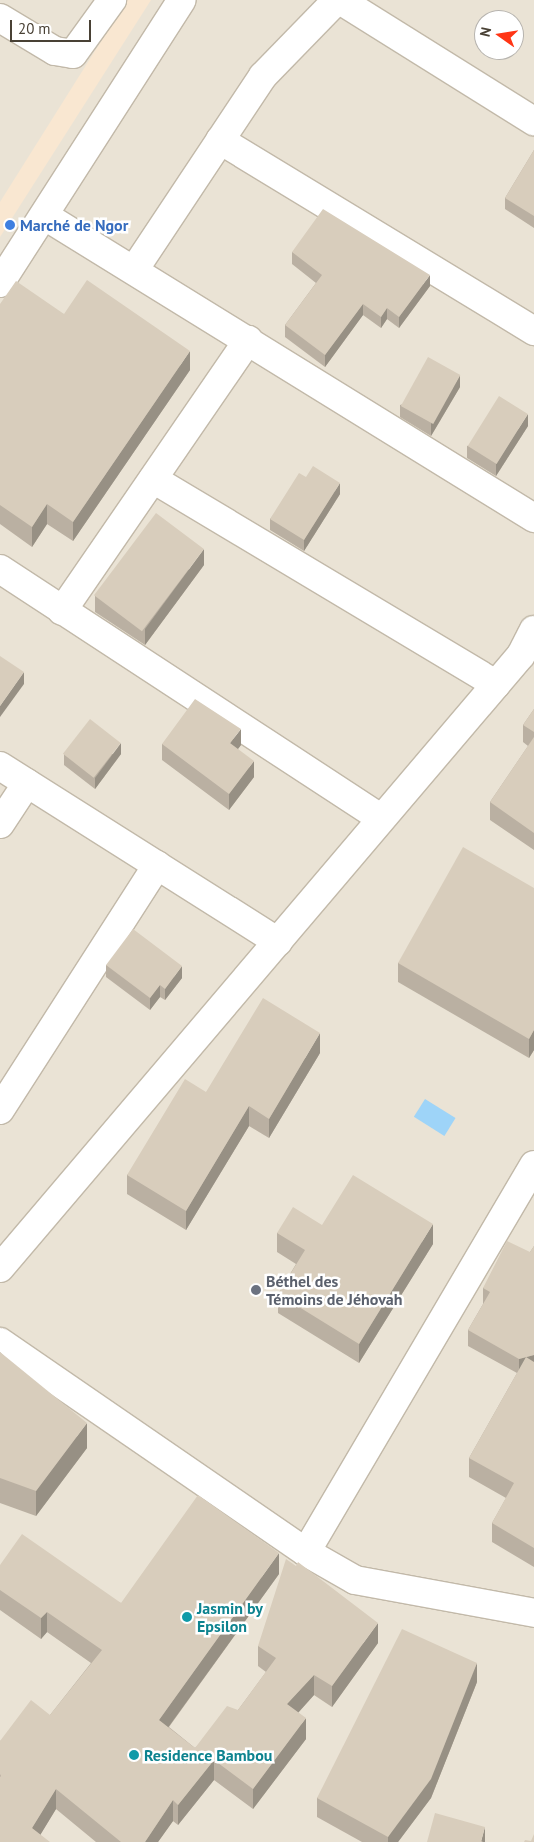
<!DOCTYPE html>
<html>
<head>
<meta charset="utf-8">
<style>
  body { margin:0 }
  #map { position:relative; width:534px; height:1842px; overflow:hidden; background:#f5f1e7; font-family:"PT Sans",sans-serif }
  div>[style] { position:absolute }
  .residential>* { inset:0; background:#eae3d5 }
  .commercial>* { inset:0; background:#f9e7d1 }
  .water>* { inset:0; background:#9ed4f8; transform-origin:0 0 }
  .roads { filter:drop-shadow(1px 0 #c2b9a9) drop-shadow(-1px 0 #c2b9a9) drop-shadow(0 1px #c2b9a9) drop-shadow(0 -1px #c2b9a9) }
  .minor>* { height:28px; margin:-14px; padding:0 14px; transform-origin:14px; border-radius:14px; background:#fff }
  .wall>* { inset:0; background:#bab0a2 }
  .shaded-wall>* { inset:0; background:#979084 }
  .building>* { inset:0; background:#d8cdbc; transform-origin:0 0 }
  .dots>* { width:14px; height:14px; translate:-50% -50%; box-sizing:border-box; border:2px solid #fff; border-radius:50% }
  span { translate:-50% -50%; white-space:nowrap; text-align:center; line-height:1.15; -webkit-text-stroke:5px #fff; paint-order:stroke }
  .shop-label { font-size:16px; color:#366cbe; font-weight:700 }
  .left { translate:0 -50%; text-align:left }
  .worship-label { font-size:16px; color:#5b616d; font-weight:700 }
  .culture-label { font-size:16px; color:#0d838f; font-weight:700 }
  .north { position:absolute; left:474px; top:10px; width:50px; height:50px; box-sizing:border-box; background:#fff; border:1px solid #b6b3ae; border-radius:50%; rotate:283deg; font-size:14px; font-weight:700; line-height:20px; text-align:center; color:#494135 }
  .north::after { content:''; display:block; margin:auto; width:18px; height:22px; background:#ff3515; clip-path:polygon(50% 0,100% 100%,50% 72%,0 100%) }
  .scale { position:absolute; left:10px; top:20px; width:81px; height:22px; box-sizing:border-box; border:2px solid #494135; border-top:0; padding-left:6px; font-size:15px; line-height:18px; white-space:nowrap; color:#494135; -webkit-text-stroke:4px #fff; paint-order:stroke }
</style>
</head>
<body>
<div id="map">
  <div class="residential">
    <i style="clip-path:polygon(evenodd,0 0,534px 0,534px 1842px,0 1842px,0 0,484px 20px,514px 20px,514px 50px,484px 50px,484px 20px)"></i>
  </div>
  <div class="commercial">
    <i style="clip-path:polygon(127px 0,151px 0,0 237px,0 202px)"></i>
  </div>
  <div class="water">
    <i style="left:425px;top:1099px;width:36px;height:21px;rotate:32deg"></i>
  </div>
  <div class="roads">
    <div class="minor">
      <i style="left:340px;top:0;width:229px;rotate:32deg"></i>
      <i style="left:0;top:18px;width:64px;rotate:31deg"></i>
      <i style="left:55px;top:51px;width:18px;rotate:9deg"></i>
      <i style="left:73px;top:54px;width:67px;rotate:-54.2deg"></i>
      <i style="left:220px;top:140px;width:368px;rotate:31.3deg"></i>
      <i style="left:45px;top:216px;width:575px;rotate:31.7deg"></i>
      <i style="left:134px;top:270px;width:233px;rotate:-56.4deg"></i>
      <i style="left:263px;top:76px;width:106px;rotate:-45.8deg"></i>
      <i style="left:0;top:283px;width:336px;rotate:-57.3deg"></i>
      <i style="left:153px;top:479px;width:400px;rotate:30.9deg"></i>
      <i style="left:0;top:569px;width:455px;rotate:33.2deg"></i>
      <i style="left:62px;top:611px;width:329px;rotate:-55.5deg"></i>
      <i style="left:0;top:766px;width:329px;rotate:32.3deg"></i>
      <i style="left:0;top:824px;width:49px;rotate:-56.6deg"></i>
      <i style="left:0;top:1110px;width:291px;rotate:-57.3deg"></i>
      <i style="left:0;top:1268px;width:804px;rotate:-49.64deg"></i>
      <i style="left:521px;top:655px;width:28px;rotate:-63deg"></i>
      <i style="left:0;top:1342px;width:371px;rotate:34.5deg"></i>
      <i style="left:306px;top:1552px;width:56px;rotate:29.7deg"></i>
      <i style="left:355px;top:1580px;width:182px;rotate:10.4deg"></i>
      <i style="left:306px;top:1552px;width:449px;rotate:-59.5deg"></i>
    </div>
  </div>
  <div class="wall">
    <i style="clip-path:polygon(534px 150px,534px 228px,505px 209px,505px 198px)"></i>
    <i style="clip-path:polygon(292px 252px,430px 286px,399px 328px,387px 319px,381px 328px,363px 315px,325px 367px,285px 337px,285px 325px,316px 283px,292px 264px)"></i>
    <i style="clip-path:polygon(0 304px,64px 314px,190px 370px,73px 541px,47px 524px,32px 547px,0 524px)"></i>
    <i style="clip-path:polygon(460px 387px,431px 436px,400px 417px,400px 405px)"></i>
    <i style="clip-path:polygon(528px 426px,496px 476px,467px 458px,467px 446px)"></i>
    <i style="clip-path:polygon(306px 477px,340px 494px,304px 551px,270px 530px,270px 519px)"></i>
    <i style="clip-path:polygon(204px 565px,145px 645px,95px 612px,95px 596px)"></i>
    <i style="clip-path:polygon(534px 709px,534px 850px,490px 820px,490px 802px,528px 746px,523px 742px,523px 725px)"></i>
    <i style="clip-path:polygon(162px 744px,241px 745px,238px 749px,254px 777px,229px 810px,162px 760px)"></i>
    <i style="clip-path:polygon(64px 754px,121px 754px,95px 789px,64px 765px)"></i>
    <i style="clip-path:polygon(534px 888px,534px 1050px,529px 1058px,398px 982px,398px 963px)"></i>
    <i style="clip-path:polygon(106px 965px,182px 978px,165px 1000px,160px 997px,150px 1010px,106px 977px)"></i>
    <i style="clip-path:polygon(320px 1053px,269px 1138px,249px 1126px,186px 1230px,127px 1194px,127px 1175px,206px 1092px)"></i>
    <i style="clip-path:polygon(322px 1225px,433px 1244px,359px 1363px,278px 1313px,278px 1294px,296px 1264px,277px 1252px,277px 1233px)"></i>
    <i style="clip-path:polygon(534px 1246px,534px 1567px,492px 1542px,492px 1523px,506px 1498px,469px 1477px,469px 1458px,517px 1373px,468px 1346px,468px 1330px,483px 1304px,483px 1288px,530px 1252px)"></i>
    <i style="clip-path:polygon(0 1352px,87px 1448px,36px 1516px,0 1503px)"></i>
    <i style="clip-path:polygon(0 1565px,121px 1603px,279px 1574px,169px 1727px,195px 1748px,238px 1710px,266px 1672px,258px 1666px,258px 1646px,378px 1643px,332px 1707px,314px 1695px,298px 1713px,306px 1739px,253px 1809px,214px 1780px,178px 1825px,173px 1821px,158px 1842px,96px 1842px,56px 1809px,40px 1835px,0 1842px,0 1741px,50px 1715px,91px 1663px,47px 1632px,41px 1639px,0 1610px)"></i>
    <i style="clip-path:polygon(477px 1682px,431px 1798px,398px 1842px,362px 1842px,317px 1817px,317px 1798px)"></i>
  </div>
  <div class="shaded-wall">
    <i style="clip-path:polygon(430px 275px,430px 286px,399px 328px,399px 317px)"></i>
    <i style="clip-path:polygon(363px 304px,363px 315px,325px 367px,325px 355px)"></i>
    <i style="clip-path:polygon(387px 308px,387px 319px,381px 328px,381px 317px)"></i>
    <i style="clip-path:polygon(190px 351px,190px 370px,73px 541px,73px 522px)"></i>
    <i style="clip-path:polygon(460px 375px,460px 387px,431px 436px,431px 424px)"></i>
    <i style="clip-path:polygon(528px 414px,528px 426px,496px 476px,496px 464px)"></i>
    <i style="clip-path:polygon(340px 483px,340px 494px,304px 551px,304px 540px)"></i>
    <i style="clip-path:polygon(47px 504px,47px 524px,32px 547px,32px 527px)"></i>
    <i style="clip-path:polygon(204px 549px,204px 565px,145px 645px,145px 629px)"></i>
    <i style="clip-path:polygon(24px 672px,24px 684px,0 717px,0 706px)"></i>
    <i style="clip-path:polygon(241px 729px,241px 745px,230px 759px,230px 743px)"></i>
    <i style="clip-path:polygon(121px 743px,121px 754px,95px 789px,95px 778px)"></i>
    <i style="clip-path:polygon(254px 761px,254px 777px,229px 810px,229px 794px)"></i>
    <i style="clip-path:polygon(182px 966px,182px 978px,165px 1000px,165px 989px)"></i>
    <i style="clip-path:polygon(160px 985px,160px 997px,150px 1010px,150px 998px)"></i>
    <i style="clip-path:polygon(534px 1030px,534px 1050px,529px 1058px,529px 1039px)"></i>
    <i style="clip-path:polygon(320px 1033px,320px 1053px,269px 1138px,269px 1119px)"></i>
    <i style="clip-path:polygon(249px 1106px,249px 1126px,186px 1230px,186px 1211px)"></i>
    <i style="clip-path:polygon(433px 1224px,433px 1244px,359px 1363px,359px 1344px)"></i>
    <i style="clip-path:polygon(534px 1355px,534px 1370px,519px 1374px,519px 1359px)"></i>
    <i style="clip-path:polygon(87px 1423px,87px 1448px,36px 1516px,36px 1491px)"></i>
    <i style="clip-path:polygon(279px 1553px,279px 1574px,159px 1740px,159px 1720px)"></i>
    <i style="clip-path:polygon(47px 1612px,47px 1632px,41px 1639px,41px 1618px)"></i>
    <i style="clip-path:polygon(378px 1623px,378px 1643px,332px 1707px,332px 1686px)"></i>
    <i style="clip-path:polygon(477px 1663px,477px 1682px,431px 1798px,398px 1842px,388px 1842px,388px 1837px)"></i>
    <i style="clip-path:polygon(314px 1675px,314px 1695px,287px 1725px,287px 1704px)"></i>
    <i style="clip-path:polygon(306px 1718px,306px 1739px,253px 1809px,253px 1789px)"></i>
    <i style="clip-path:polygon(214px 1760px,214px 1780px,178px 1825px,178px 1805px)"></i>
    <i style="clip-path:polygon(56px 1789px,56px 1809px,36px 1842px,32px 1828px)"></i>
    <i style="clip-path:polygon(173px 1800px,173px 1821px,158px 1842px,145px 1842px)"></i>
    <i style="clip-path:polygon(485px 1827px,485px 1842px,481px 1842px)"></i>
  </div>
  <div class="building">
    <i style="clip-path:polygon(534px 150px,534px 216px,505px 198px)"></i>
    <i style="clip-path:polygon(323px 209px,430px 275px,399px 317px,387px 308px,381px 317px,363px 304px,325px 355px,285px 325px,322px 275px,292px 252px)"></i>
    <i style="clip-path:polygon(87px 280px,190px 351px,73px 522px,47px 504px,32px 527px,0 505px,0 304px,16px 281px,64px 314px)"></i>
    <i style="left:428px;top:357px;width:37px;height:56px;rotate:29deg"></i>
    <i style="left:499px;top:396px;width:34px;height:59px;rotate:32deg"></i>
    <i style="clip-path:polygon(313px 466px,340px 483px,304px 540px,270px 519px,299px 473px,306px 477px)"></i>
    <i style="left:156px;top:513px;width:60px;height:103px;rotate:37deg"></i>
    <i style="clip-path:polygon(0 656px,24px 672px,0 706px)"></i>
    <i style="clip-path:polygon(195px 699px,241px 729px,230px 743px,254px 761px,229px 794px,162px 744px)"></i>
    <i style="clip-path:polygon(534px 709px,534px 732px,523px 725px)"></i>
    <i style="left:90px;top:719px;width:39px;height:44px;rotate:38deg"></i>
    <i style="clip-path:polygon(534px 737px,534px 833px,490px 802px)"></i>
    <i style="clip-path:polygon(463px 847px,534px 888px,534px 1030px,529px 1039px,398px 963px)"></i>
    <i style="clip-path:polygon(133px 929px,182px 966px,165px 989px,160px 985px,150px 998px,106px 965px)"></i>
    <i style="clip-path:polygon(263px 998px,320px 1033px,269px 1119px,249px 1106px,186px 1211px,127px 1175px,185px 1079px,206px 1092px)"></i>
    <i style="clip-path:polygon(353px 1175px,433px 1224px,359px 1344px,278px 1294px,305px 1250px,277px 1233px,293px 1207px,322px 1225px)"></i>
    <i style="clip-path:polygon(507px 1241px,530px 1252px,534px 1246px,534px 1355px,519px 1359px,468px 1330px,490px 1292px,483px 1288px)"></i>
    <i style="clip-path:polygon(0 1352px,87px 1423px,36px 1491px,0 1478px)"></i>
    <i style="clip-path:polygon(526px 1357px,534px 1362px,534px 1548px,492px 1523px,514px 1483px,469px 1458px)"></i>
    <i style="clip-path:polygon(198px 1495px,279px 1553px,159px 1720px,195px 1748px,227px 1706px,238px 1710px,276px 1658px,258px 1646px,286px 1559px,296px 1566px,298px 1562px,378px 1623px,332px 1686px,314px 1675px,287px 1704px,306px 1718px,253px 1789px,214px 1760px,178px 1805px,173px 1800px,145px 1842px,121px 1842px,56px 1789px,32px 1828px,50px 1842px,0 1842px,0 1777px,1px 1776px,0 1774px,0 1741px,31px 1700px,50px 1715px,102px 1650px,47px 1612px,41px 1618px,0 1590px,0 1565px,22px 1534px,121px 1603px)"></i>
    <i style="clip-path:polygon(402px 1629px,477px 1663px,431px 1779px,388px 1837px,317px 1798px)"></i>
    <i style="clip-path:polygon(435px 1813px,485px 1827px,481px 1841px,483px 1842px,427px 1842px)"></i>
    <i style="clip-path:polygon(534px 1834px,534px 1842px,524px 1842px,525px 1840px,531px 1841px)"></i>
  </div>
  <div class="dots">
    <i style="left:10px;top:225px;background:#3f7fe0"></i>
    <i style="left:256px;top:1290px;background:#6b7280"></i>
    <i style="left:187px;top:1617px;background:#0f9aa8"></i>
    <i style="left:134px;top:1755px;background:#0f9aa8"></i>
  </div>
  <div class="shop-label">
    <span class="left" style="left:20px;top:225px">Marché de Ngor</span>
  </div>
  <div class="worship-label">
    <span class="left" style="left:266px;top:1290px">Béthel des<br>Témoins de Jéhovah</span>
  </div>
  <div class="culture-label">
    <span class="left" style="left:197px;top:1617px">Jasmin by<br>Epsilon</span>
    <span class="left" style="left:144px;top:1755px">Residence Bambou</span>
  </div>
  <div class="north">N</div>
  <div class="scale">20 m</div>
</div>
</body>
</html>
